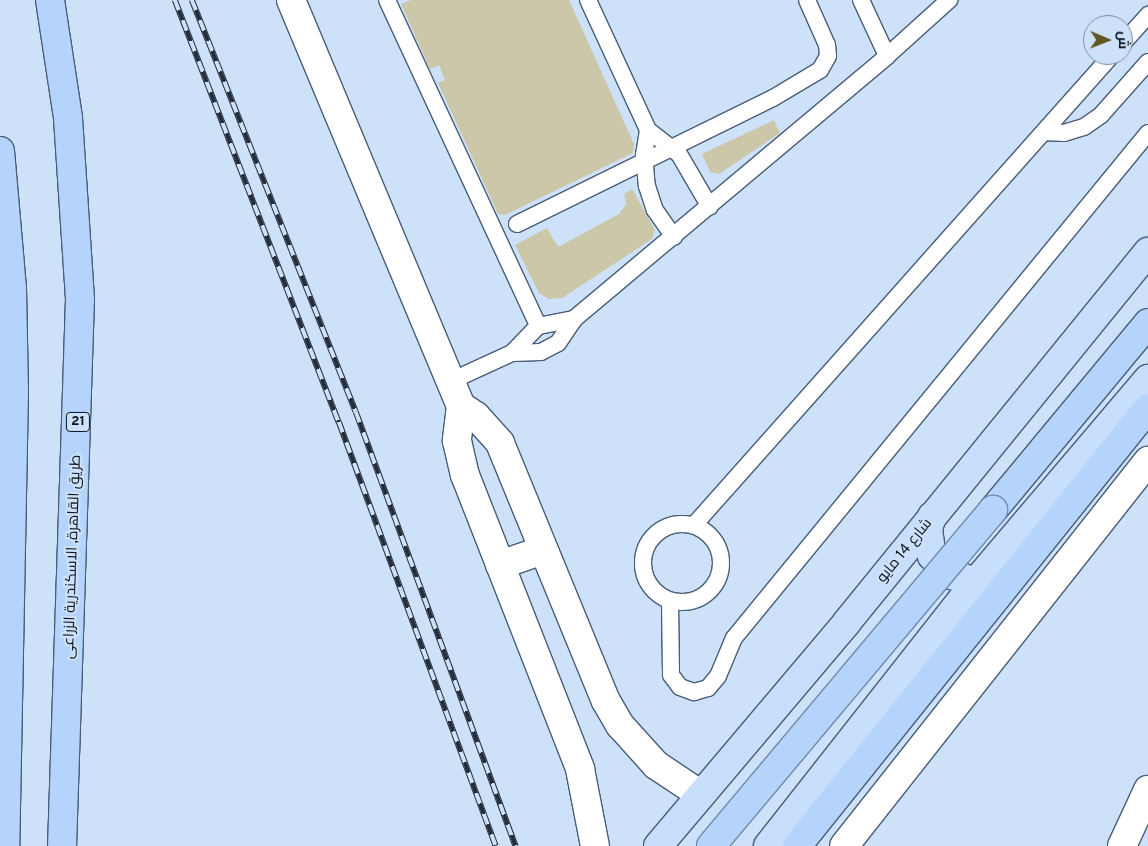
<!DOCTYPE html>
<html>
<head>
<meta charset="utf-8">
<style>
  body { margin:0 }
  #map { position:relative; width:1148px; height:846px; overflow:hidden; background:#cde1f9; font-family:Overpass,Cairo,sans-serif }
  div>[style] { position:absolute }
  .green>* { inset:0; background:#cdc7aa }
  .roads { filter:drop-shadow(1px 0 #485d77) drop-shadow(-1px 0 #485d77) drop-shadow(0 1px #485d77) drop-shadow(0 -1px #485d77) }
  .service>* { height:16px; margin:-8px; padding:0 8px; transform-origin:8px; border-radius:8px; background:#fff }
  .service>.ring { margin:-8px; padding:0; box-sizing:content-box; background:none; border:16px solid #fff; border-radius:50% }
  .minor>* { height:28px; margin:-14px; padding:0 14px; transform-origin:14px; border-radius:14px; background:#fff }
  .tertiary>* { height:28px; margin:-14px; padding:0 14px; transform-origin:14px; border-radius:14px; background:#fff }
  .primary>* { height:28px; margin:-14px; padding:0 14px; transform-origin:14px; border-radius:14px; background:#c7dffd }
  .trunk>* { height:28px; margin:-14px; padding:0 14px; transform-origin:14px; border-radius:14px; background:#b4d4fc }
  .rail>* { height:5.5px; margin-top:-2.75px; transform-origin:0; background:repeating-linear-gradient(90deg,#cde1f9 0 11px,#242d3a 0 22px); box-sizing:border-box; border-block:1px solid #242d3a }
  .bridges { filter:drop-shadow(1px 0 #6d8bae) drop-shadow(-1px 0 #6d8bae) drop-shadow(0 1px #6d8bae) drop-shadow(0 -1px #6d8bae) }
  .trunk-bridge>* { height:28px; margin:-14px; padding:0 14px; transform-origin:14px; border-radius:14px; background:#b4d4fc }
  span { translate:-50% -50%; white-space:nowrap; text-align:center; line-height:1.15; -webkit-text-stroke:4px #cde1f9; paint-order:stroke }
  .shield-label span { padding:1px 4px; background:#cde1f9; border:1px solid; border-radius:4px; -webkit-text-stroke-width:0 }
  .shield-label { font-size:14px; color:#0d1520; font-weight:700 }
  .street-label { font-size:15px; color:#0d1520 }
  .north { position:absolute; left:1083px; top:15px; width:50px; height:50px; box-sizing:border-box; background:#cde1f9; border:1px solid #808fa2; border-radius:50%; rotate:91deg; font-size:14px; font-weight:700; line-height:20px; text-align:center; color:#0d1520 }
  .north::after { content:''; display:block; margin:auto; width:18px; height:22px; background:#615723; clip-path:polygon(50% 0,100% 100%,50% 72%,0 100%) }
</style>
</head>
<body>
<div id="map">
  <div class="green">
    <i style="clip-path:polygon(411px 0,569px 0,634px 144px,633px 153px,505px 215px,498px 214px,438px 83px,445px 80px,439px 65px,430px 69px,401px 4px)"></i>
    <i style="clip-path:polygon(774px 120px,780px 133px,719px 174px,710px 172px,702px 154px)"></i>
    <i style="clip-path:polygon(632px 189px,655px 230px,652px 239px,562px 298px,549px 299px,539px 293px,515px 245px,547px 228px,558px 247px,619px 214px,626px 204px,624px 194px)"></i>
  </div>
  <div class="roads">
    <div class="service">
      <i style="left:387px;top:0;width:359px;rotate:65.1deg"></i>
      <i style="left:588px;top:0;width:143px;rotate:65.2deg"></i>
      <i style="left:648px;top:130px;width:39px;rotate:38deg"></i>
      <i style="left:679px;top:154px;width:61px;rotate:59.7deg"></i>
      <i style="left:861px;top:0;width:62px;rotate:65.1deg"></i>
      <i style="left:1123px;top:43px;width:38px;rotate:-48deg"></i>
      <i style="left:648px;top:130px;width:24px;rotate:99deg"></i>
      <i style="left:644px;top:154px;width:32px;rotate:85deg"></i>
      <i style="left:647px;top:186px;width:25px;rotate:72deg"></i>
      <i style="left:655px;top:210px;width:33px;rotate:55deg"></i>
      <i style="left:1044px;top:132px;width:20px;rotate:3deg"></i>
      <i style="left:1064px;top:133px;width:21px;rotate:-17deg"></i>
      <i style="left:1084px;top:127px;width:21px;rotate:-35deg"></i>
      <i style="left:1101px;top:115px;width:71px;rotate:-48.4deg"></i>
      <i style="left:517px;top:224px;width:285px;rotate:-26.2deg"></i>
      <i style="left:773px;top:98px;width:55px;rotate:-30.8deg"></i>
      <i style="left:820px;top:70px;width:16px;rotate:-60deg"></i>
      <i style="left:828px;top:56px;width:11px;rotate:-95deg"></i>
      <i style="left:827px;top:45px;width:49px;rotate:-114deg"></i>
      <i style="left:512px;top:353px;width:29px;rotate:-2deg"></i>
      <i style="left:541px;top:352px;width:19px;rotate:-28deg"></i>
      <i style="left:558px;top:343px;width:29px;rotate:-56deg"></i>
      <i style="left:574px;top:319px;width:409px;rotate:-40deg"></i>
      <i style="left:887px;top:56px;width:84px;rotate:-42.1deg"></i>
      <i style="left:451px;top:381px;width:67px;rotate:-24.7deg"></i>
      <i style="left:512px;top:353px;width:37px;rotate:-46deg"></i>
      <i style="left:538px;top:326px;width:37px;rotate:-11deg"></i>
      <i class="ring" style="left:643px;top:524px;width:62px;height:62px"></i>
      <i style="left:694px;top:525px;width:629px;rotate:-48.35deg"></i>
      <i style="left:670px;top:601px;width:74px;rotate:89.2deg"></i>
      <i style="left:671px;top:675px;width:15px;rotate:53deg"></i>
      <i style="left:680px;top:687px;width:15px;rotate:20deg"></i>
      <i style="left:694px;top:692px;width:15px;rotate:-16deg"></i>
      <i style="left:708px;top:688px;width:16px;rotate:-50deg"></i>
      <i style="left:718px;top:676px;width:41px;rotate:-67.2deg"></i>
      <i style="left:734px;top:638px;width:653px;rotate:-50.66deg"></i>
    </div>
    <div class="minor">
      <i style="left:844px;top:846px;width:491px;rotate:-51.7deg"></i>
      <i style="left:1122px;top:846px;width:62px;rotate:-65.1deg"></i>
    </div>
    <div class="tertiary">
      <i style="left:291px;top:0;width:440px;rotate:67.3deg"></i>
      <i style="left:461px;top:406px;width:35px;rotate:97deg"></i>
      <i style="left:457px;top:441px;width:35px;rotate:77deg"></i>
      <i style="left:465px;top:475px;width:316px;rotate:68.6deg"></i>
      <i style="left:580px;top:769px;width:78px;rotate:79deg"></i>
      <i style="left:461px;top:406px;width:18px;rotate:34deg"></i>
      <i style="left:476px;top:416px;width:36px;rotate:48deg"></i>
      <i style="left:500px;top:443px;width:279px;rotate:67.7deg"></i>
      <i style="left:606px;top:701px;width:28px;rotate:60deg"></i>
      <i style="left:620px;top:725px;width:54px;rotate:48deg"></i>
      <i style="left:656px;top:765px;width:54px;rotate:33.7deg"></i>
      <i style="left:500px;top:565px;width:46px;rotate:-19.2deg"></i>
    </div>
    <div class="primary">
      <i style="left:932px;top:516px;width:14px;rotate:107deg"></i>
      <i style="left:928px;top:529px;width:27px;rotate:82deg"></i>
      <i style="left:932px;top:556px;width:28px;rotate:44deg"></i>
      <i style="left:952px;top:575px;width:12px;rotate:14deg"></i>
      <i style="left:658px;top:846px;width:293px;rotate:-49.8deg"></i>
      <i style="left:847px;top:622px;width:477px;rotate:-50.9deg"></i>
      <i style="left:768px;top:846px;width:342px;rotate:-51.8deg"></i>
      <i style="left:980px;top:577px;width:260px;rotate:-49.7deg"></i>
    </div>
    <div class="trunk">
      <i style="left:50px;top:0;width:119px;rotate:81.3deg"></i>
      <i style="left:68px;top:118px;width:181px;rotate:86.2deg"></i>
      <i style="left:80px;top:299px;width:547px;rotate:91.88deg"></i>
      <i style="left:0;top:151px;width:138px;rotate:85deg"></i>
      <i style="left:12px;top:288px;width:103px;rotate:88.9deg"></i>
      <i style="left:14px;top:391px;width:455px;rotate:91.1deg"></i>
      <i style="left:993px;top:510px;width:243px;rotate:-50.3deg"></i>
      <i style="left:797px;top:846px;width:561px;rotate:-51.29deg"></i>
    </div>
  </div>
  <div class="rail">
    <i style="left:175px;top:0;width:453px;rotate:68.8deg"></i>
    <i style="left:339px;top:422px;width:452px;rotate:69.7deg"></i>
    <i style="left:192px;top:0;width:443px;rotate:68.3deg"></i>
    <i style="left:356px;top:412px;width:463px;rotate:69.8deg"></i>
  </div>
  <div class="bridges">
    <div class="trunk-bridge">
      <i style="left:711px;top:846px;width:439px;rotate:-50deg"></i>
    </div>
  </div>
  <div class="shield-label">
    <span style="left:78px;top:422px">21</span>
  </div>
  <div class="street-label">
    <span style="left:905px;top:551px;rotate:-51deg">شارع 14 مايو</span>
    <span style="left:73px;top:557px;rotate:-88deg">طريق القاهرة, الاسكندرية الزراعى</span>
  </div>
  <div class="north">ش</div>
</div>
</body>
</html>
